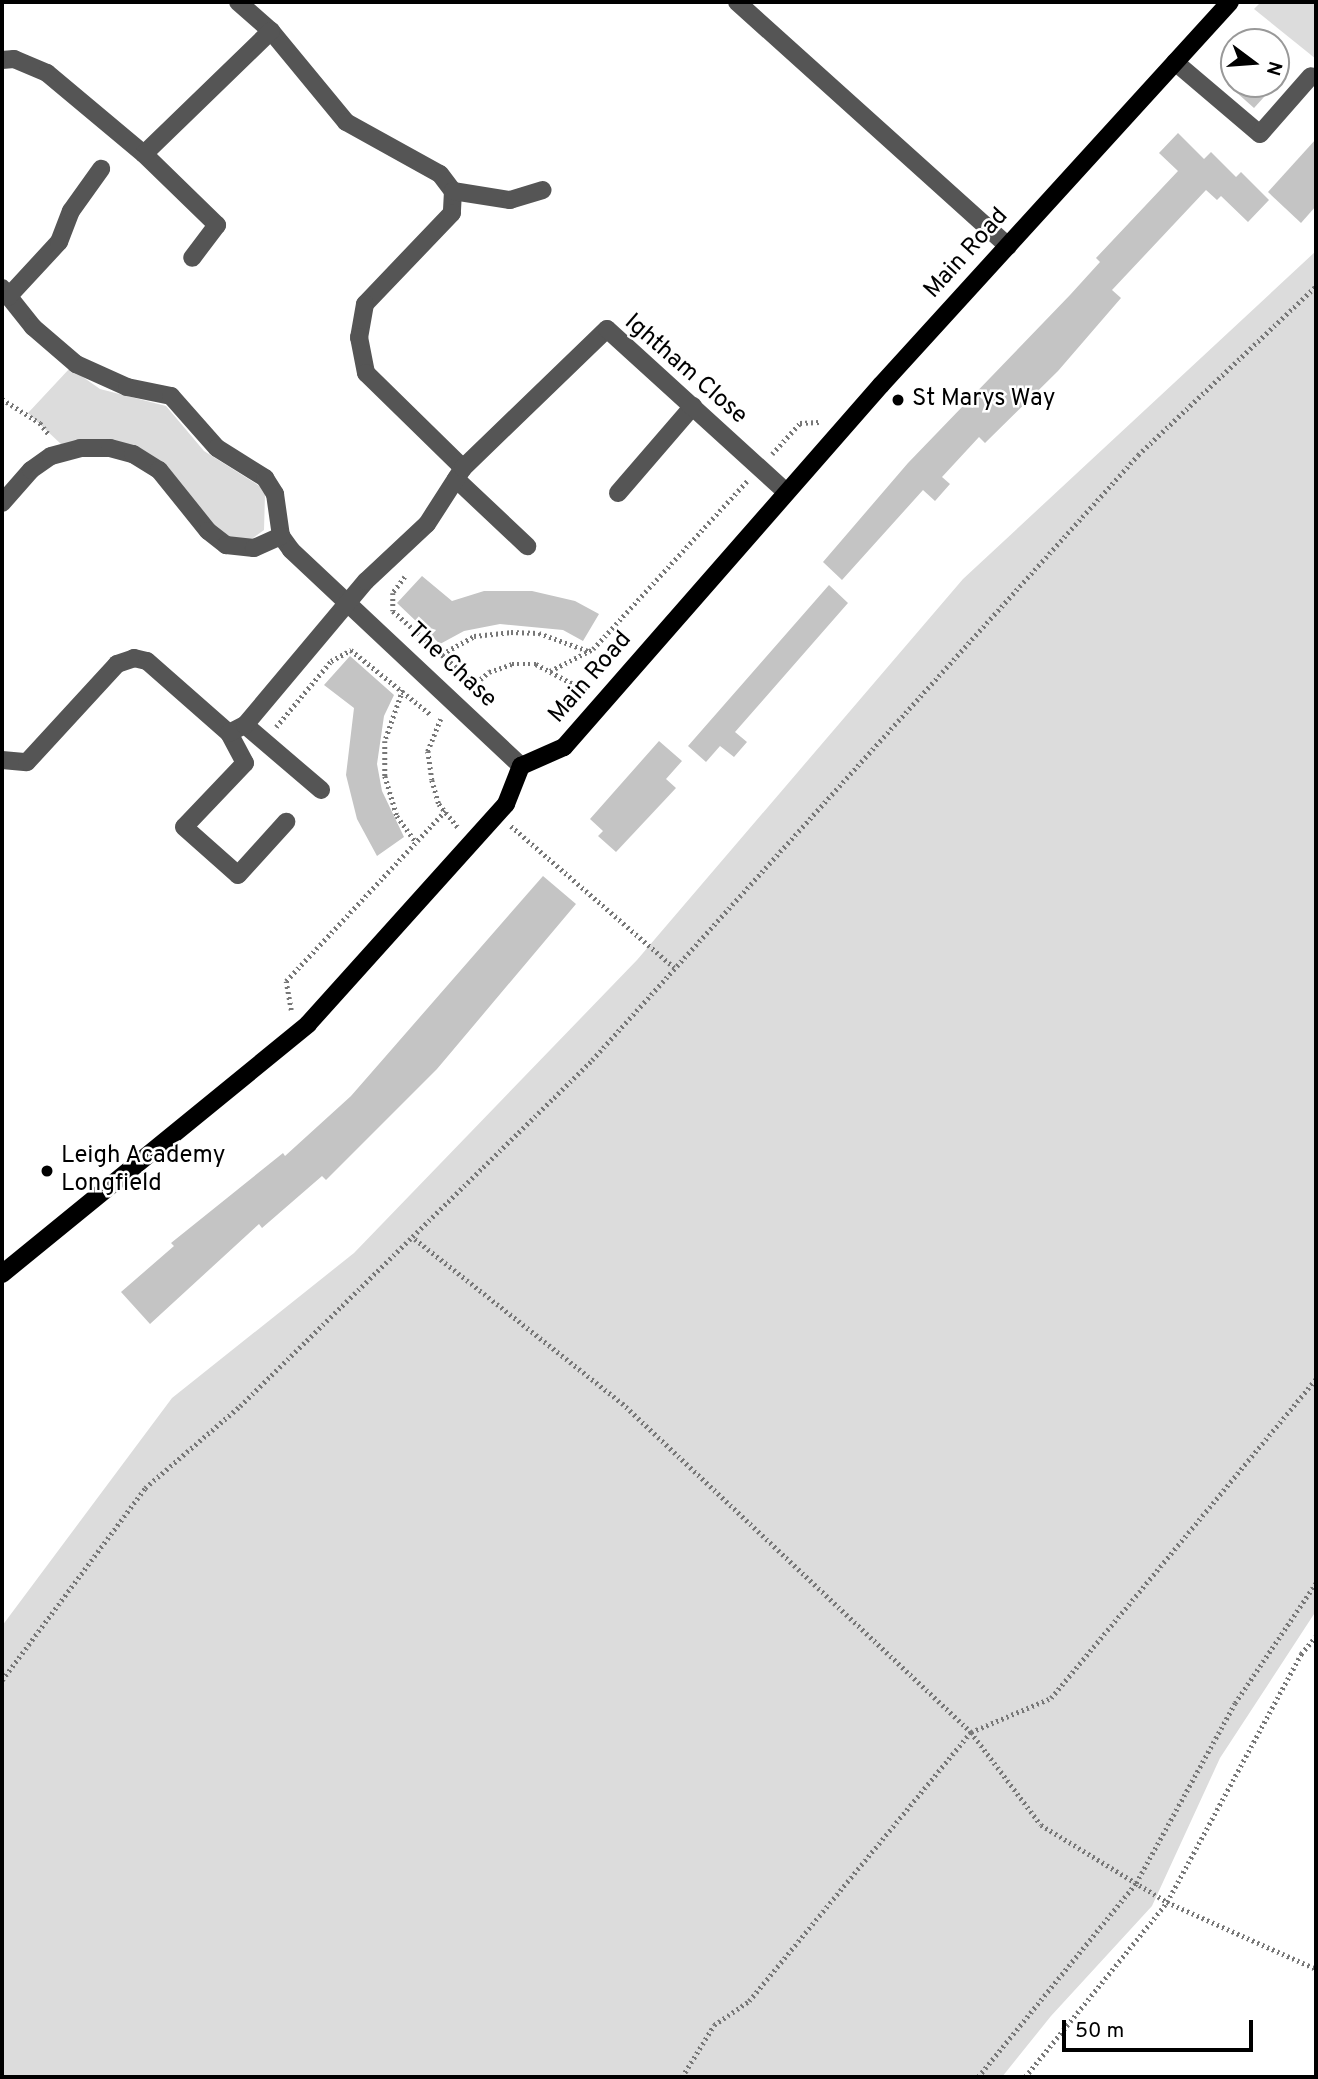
<!DOCTYPE html>
<html>
<head>
<meta charset="utf-8">
<style>
  body { margin:0 }
  #map { position:relative; width:1318px; height:2079px; overflow:hidden; background:#fff; font-family:Overpass,sans-serif }
  div>[style] { position:absolute }
  .green>* { inset:0; background:#dcdcdc }
  .building>* { inset:0; background:#c4c4c4 }
  .path>* { height:4.5px; margin-top:-2.25px; transform-origin:0; background:repeating-linear-gradient(90deg,#777 0 2px,transparent 0 5.5px) }
  .minor>* { height:18px; margin:-9px; padding:0 9px; transform-origin:9px; border-radius:9px; background:#555 }
  .major>* { height:18px; margin:-9px; padding:0 9px; transform-origin:9px; border-radius:9px; background:#000 }
  .dots>* { width:19px; height:19px; translate:-50% -50%; box-sizing:border-box; border:4px solid #fff; border-radius:50% }
  span { translate:-50% -50%; white-space:nowrap; text-align:center; line-height:1.15; -webkit-text-stroke:5px #fff; paint-order:stroke }
  .street-label { font-size:24px; color:#000 }
  .poi-label { font-size:24px; color:#000 }
  .left { translate:0 -50%; text-align:left }
  .frame { position:absolute; inset:0; border:4px solid #000; pointer-events:none }
  .north { position:absolute; left:1220px; top:28px; width:70px; height:70px; box-sizing:border-box; background:#fff; border:2px solid #999; border-radius:50%; rotate:106deg; font-size:19px; font-weight:700; line-height:28px; text-align:center; color:#000 }
  .north::after { content:''; display:block; margin:auto; width:24px; height:32px; background:#000; clip-path:polygon(50% 0,100% 100%,50% 72%,0 100%) }
  .scale { position:absolute; left:1062px; top:2020px; width:191px; height:32px; box-sizing:border-box; border:4px solid #000; border-top:0; padding-left:9px; font-size:21px; line-height:24px; white-space:nowrap; color:#000; -webkit-text-stroke:5px #fff; paint-order:stroke }
</style>
</head>
<body>
<div id="map">
  <div class="green">
    <i style="clip-path:polygon(1261px 2px,1316px 2px,1316px 59px,1254px 9px)"></i>
    <i style="clip-path:polygon(1316px 251px,1316px 1611px,1220px 1758px,1152px 1906px,1051px 2016px,1002px 2077px,2px 2077px,2px 1626px,172px 1398px,354px 1253px,637px 960px,963px 579px)"></i>
    <i style="clip-path:polygon(70px 368px,100px 389px,166px 406px,204px 451px,261px 487px,265px 494px,264px 530px,249px 541px,228px 538px,207px 520px,168px 467px,62px 445px,28px 413px)"></i>
  </div>
  <div class="building">
    <i style="clip-path:polygon(1227px 84px,1276px 84px,1254px 108px)"></i>
    <i style="clip-path:polygon(1178px 133px,1204px 159px,1211px 152px,1236px 177px,1241px 172px,1269px 200px,1248px 222px,1221px 196px,1217px 200px,1206px 190px,1112px 290px,1121px 298px,1058px 371px,985px 443px,979px 437px,942px 477px,950px 484px,935px 501px,923px 490px,842px 580px,823px 562px,908px 463px,1070px 295px,1100px 262px,1096px 258px,1178px 171px,1159px 153px)"></i>
    <i style="clip-path:polygon(1316px 139px,1316px 206px,1301px 223px,1268px 192px)"></i>
    <i style="clip-path:polygon(422px 576px,452px 601px,484px 591px,532px 591px,575px 601px,599px 614px,583px 641px,563px 630px,500px 624px,464px 631px,440px 644px,397px 603px)"></i>
    <i style="clip-path:polygon(829px 585px,848px 603px,735px 732px,747px 742px,734px 757px,720px 746px,706px 762px,688px 746px)"></i>
    <i style="clip-path:polygon(350px 656px,394px 695px,384px 716px,377px 764px,382px 791px,404px 837px,377px 856px,357px 819px,346px 775px,354px 708px,324px 685px)"></i>
    <i style="clip-path:polygon(659px 741px,682px 761px,666px 779px,676px 788px,616px 852px,598px 836px,603px 831px,590px 819px)"></i>
    <i style="clip-path:polygon(543px 876px,576px 904px,437px 1069px,326px 1180px,322px 1176px,262px 1228px,259px 1224px,150px 1324px,121px 1292px,174px 1246px,171px 1243px,283px 1153px,285px 1156px,351px 1096px)"></i>
  </div>
  <div class="path">
    <i style="left:2px;top:399px;width:45px;rotate:32.3deg"></i>
    <i style="left:40px;top:423px;width:16px;rotate:52deg"></i>
    <i style="left:772px;top:454px;width:42px;rotate:-47.9deg"></i>
    <i style="left:800px;top:423px;width:19px;rotate:-3deg"></i>
    <i style="left:405px;top:577px;width:20px;rotate:127deg"></i>
    <i style="left:393px;top:593px;width:18px;rotate:90deg"></i>
    <i style="left:393px;top:611px;width:110px;rotate:41.7deg"></i>
    <i style="left:442px;top:654px;width:37px;rotate:-29deg"></i>
    <i style="left:474px;top:636px;width:37px;rotate:-6deg"></i>
    <i style="left:511px;top:632px;width:28px;rotate:2deg"></i>
    <i style="left:539px;top:633px;width:52px;rotate:20.2deg"></i>
    <i style="left:550px;top:671px;width:48px;rotate:-27.1deg"></i>
    <i style="left:593px;top:649px;width:228px;rotate:-47.5deg"></i>
    <i style="left:403px;top:690px;width:54px;rotate:109.4deg"></i>
    <i style="left:385px;top:741px;width:35px;rotate:90deg"></i>
    <i style="left:385px;top:776px;width:42px;rotate:73.3deg"></i>
    <i style="left:397px;top:816px;width:32px;rotate:54deg"></i>
    <i style="left:468px;top:690px;width:28px;rotate:-41deg"></i>
    <i style="left:489px;top:672px;width:24px;rotate:-19deg"></i>
    <i style="left:512px;top:664px;width:24px"></i>
    <i style="left:536px;top:664px;width:59px;rotate:28.3deg"></i>
    <i style="left:441px;top:719px;width:35px;rotate:112deg"></i>
    <i style="left:428px;top:751px;width:29px;rotate:82deg"></i>
    <i style="left:432px;top:780px;width:25px;rotate:74deg"></i>
    <i style="left:439px;top:804px;width:32px;rotate:51deg"></i>
    <i style="left:276px;top:727px;width:86px;rotate:-50.2deg"></i>
    <i style="left:331px;top:661px;width:23px;rotate:-29deg"></i>
    <i style="left:351px;top:650px;width:102px;rotate:39deg"></i>
    <i style="left:511px;top:826px;width:216px;rotate:40.9deg"></i>
    <i style="left:291px;top:1010px;width:29px;rotate:-100deg"></i>
    <i style="left:286px;top:981px;width:233px;rotate:-46.9deg"></i>
    <i style="left:415px;top:1239px;width:264px;rotate:38.4deg"></i>
    <i style="left:622px;top:1403px;width:480px;rotate:43.3deg"></i>
    <i style="left:971px;top:1732px;width:116px;rotate:53deg"></i>
    <i style="left:1041px;top:1825px;width:148px;rotate:31.4deg"></i>
    <i style="left:1167px;top:1902px;width:163px;rotate:24.2deg"></i>
    <i style="left:2px;top:1680px;width:239px;rotate:-53.3deg"></i>
    <i style="left:145px;top:1488px;width:125px;rotate:-40.8deg"></i>
    <i style="left:240px;top:1406px;width:494px;rotate:-44.5deg"></i>
    <i style="left:592px;top:1060px;width:815px;rotate:-47.93deg"></i>
    <i style="left:1138px;top:455px;width:245px;rotate:-43.5deg"></i>
    <i style="left:682px;top:2077px;width:61px;rotate:-58.4deg"></i>
    <i style="left:714px;top:2025px;width:42px;rotate:-34.4deg"></i>
    <i style="left:749px;top:2001px;width:349px;rotate:-50.5deg"></i>
    <i style="left:971px;top:1732px;width:87px;rotate:-23deg"></i>
    <i style="left:1051px;top:1698px;width:415px;rotate:-50.3deg"></i>
    <i style="left:978px;top:2077px;width:250px;rotate:-50.8deg"></i>
    <i style="left:1136px;top:1883px;width:205px;rotate:-61.2deg"></i>
    <i style="left:1235px;top:1703px;width:145px;rotate:-56deg"></i>
    <i style="left:1025px;top:2077px;width:225px;rotate:-50.9deg"></i>
    <i style="left:1167px;top:1902px;width:282px;rotate:-61.6deg"></i>
    <i style="left:1301px;top:1654px;width:23px;rotate:-50deg"></i>
  </div>
  <div class="minor">
    <i style="left:238px;top:2px;width:44px;rotate:41.3deg"></i>
    <i style="left:271px;top:31px;width:118px;rotate:50.5deg"></i>
    <i style="left:346px;top:122px;width:107px;rotate:29deg"></i>
    <i style="left:440px;top:174px;width:21px;rotate:53deg"></i>
    <i style="left:453px;top:191px;width:22px;rotate:93deg"></i>
    <i style="left:452px;top:213px;width:126px;rotate:133.7deg"></i>
    <i style="left:365px;top:304px;width:34px;rotate:100deg"></i>
    <i style="left:359px;top:337px;width:37px;rotate:79deg"></i>
    <i style="left:366px;top:373px;width:136px;rotate:44.4deg"></i>
    <i style="left:737px;top:2px;width:365px;rotate:42deg"></i>
    <i style="left:2px;top:60px;width:12px;rotate:-5deg"></i>
    <i style="left:14px;top:59px;width:36px;rotate:23deg"></i>
    <i style="left:47px;top:73px;width:126px;rotate:39.9deg"></i>
    <i style="left:144px;top:154px;width:102px;rotate:44.2deg"></i>
    <i style="left:217px;top:225px;width:41px;rotate:127.1deg"></i>
    <i style="left:1175px;top:62px;width:111px;rotate:40.3deg"></i>
    <i style="left:1260px;top:134px;width:77px;rotate:-48.7deg"></i>
    <i style="left:144px;top:154px;width:177px;rotate:-44.1deg"></i>
    <i style="left:453px;top:191px;width:58px;rotate:9deg"></i>
    <i style="left:510px;top:200px;width:34px;rotate:-17deg"></i>
    <i style="left:2px;top:288px;width:50px;rotate:51.5deg"></i>
    <i style="left:33px;top:327px;width:57px;rotate:40.7deg"></i>
    <i style="left:76px;top:364px;width:56px;rotate:24.3deg"></i>
    <i style="left:127px;top:387px;width:45px;rotate:11.6deg"></i>
    <i style="left:171px;top:396px;width:69px;rotate:48.5deg"></i>
    <i style="left:217px;top:448px;width:57px;rotate:32deg"></i>
    <i style="left:265px;top:478px;width:19px;rotate:58deg"></i>
    <i style="left:275px;top:494px;width:42px;rotate:81.9deg"></i>
    <i style="left:281px;top:536px;width:17px;rotate:54deg"></i>
    <i style="left:291px;top:550px;width:316px;rotate:43.2deg"></i>
    <i style="left:8px;top:297px;width:75px;rotate:-47.2deg"></i>
    <i style="left:59px;top:242px;width:33px;rotate:-69deg"></i>
    <i style="left:71px;top:211px;width:52px;rotate:-54.5deg"></i>
    <i style="left:456px;top:479px;width:98px;rotate:43.3deg"></i>
    <i style="left:618px;top:493px;width:115px;rotate:-49.2deg"></i>
    <i style="left:2px;top:503px;width:44px;rotate:-48.7deg"></i>
    <i style="left:31px;top:470px;width:24px;rotate:-35deg"></i>
    <i style="left:51px;top:456px;width:30px;rotate:-15deg"></i>
    <i style="left:80px;top:448px;width:30px"></i>
    <i style="left:110px;top:448px;width:24px;rotate:15deg"></i>
    <i style="left:133px;top:454px;width:31px;rotate:32deg"></i>
    <i style="left:159px;top:470px;width:78px;rotate:51.2deg"></i>
    <i style="left:208px;top:531px;width:23px;rotate:38deg"></i>
    <i style="left:226px;top:545px;width:28px;rotate:6deg"></i>
    <i style="left:254px;top:548px;width:30px;rotate:-24deg"></i>
    <i style="left:245px;top:725px;width:100px;rotate:40.5deg"></i>
    <i style="left:229px;top:733px;width:34px;rotate:62deg"></i>
    <i style="left:245px;top:763px;width:88px;rotate:133.6deg"></i>
    <i style="left:184px;top:827px;width:72px;rotate:41.6deg"></i>
    <i style="left:238px;top:875px;width:72px;rotate:-47.8deg"></i>
    <i style="left:2px;top:760px;width:25px;rotate:5deg"></i>
    <i style="left:27px;top:762px;width:133px;rotate:-47.4deg"></i>
    <i style="left:117px;top:664px;width:18px;rotate:-19deg"></i>
    <i style="left:134px;top:658px;width:13px;rotate:13deg"></i>
    <i style="left:147px;top:661px;width:109px;rotate:41.3deg"></i>
    <i style="left:229px;top:733px;width:18px;rotate:-27deg"></i>
    <i style="left:245px;top:725px;width:188px;rotate:-50deg"></i>
    <i style="left:366px;top:581px;width:83px;rotate:-43.1deg"></i>
    <i style="left:427px;top:524px;width:67px;rotate:-57.3deg"></i>
    <i style="left:463px;top:468px;width:200px;rotate:-44deg"></i>
    <i style="left:607px;top:329px;width:242px;rotate:42.3deg"></i>
  </div>
  <div class="major">
    <i style="left:2px;top:1274px;width:395px;rotate:-39.2deg"></i>
    <i style="left:308px;top:1024px;width:296px;rotate:-48deg"></i>
    <i style="left:506px;top:804px;width:41px;rotate:-68.5deg"></i>
    <i style="left:521px;top:766px;width:47px;rotate:-23.8deg"></i>
    <i style="left:564px;top:747px;width:481px;rotate:-48.8deg"></i>
    <i style="left:881px;top:385px;width:518px;rotate:-47.66deg"></i>
  </div>
  <div class="dots">
    <i style="left:898px;top:400px;background:#000"></i>
    <i style="left:47px;top:1171px;background:#000"></i>
  </div>
  <div class="street-label">
    <span style="left:967px;top:254px;rotate:-48deg">Main Road</span>
    <span style="left:685px;top:370px;rotate:41deg">Ightham Close</span>
    <span style="left:451px;top:666px;rotate:43deg">The Chase</span>
    <span style="left:591px;top:678px;rotate:-49deg">Main Road</span>
  </div>
  <div class="poi-label">
    <span class="left" style="left:912px;top:400px">St Marys Way</span>
    <span class="left" style="left:61px;top:1171px">Leigh Academy<br>Longfield</span>
  </div>
  <div class="frame"></div>
  <div class="north">N</div>
  <div class="scale">50 m</div>
</div>
</body>
</html>
